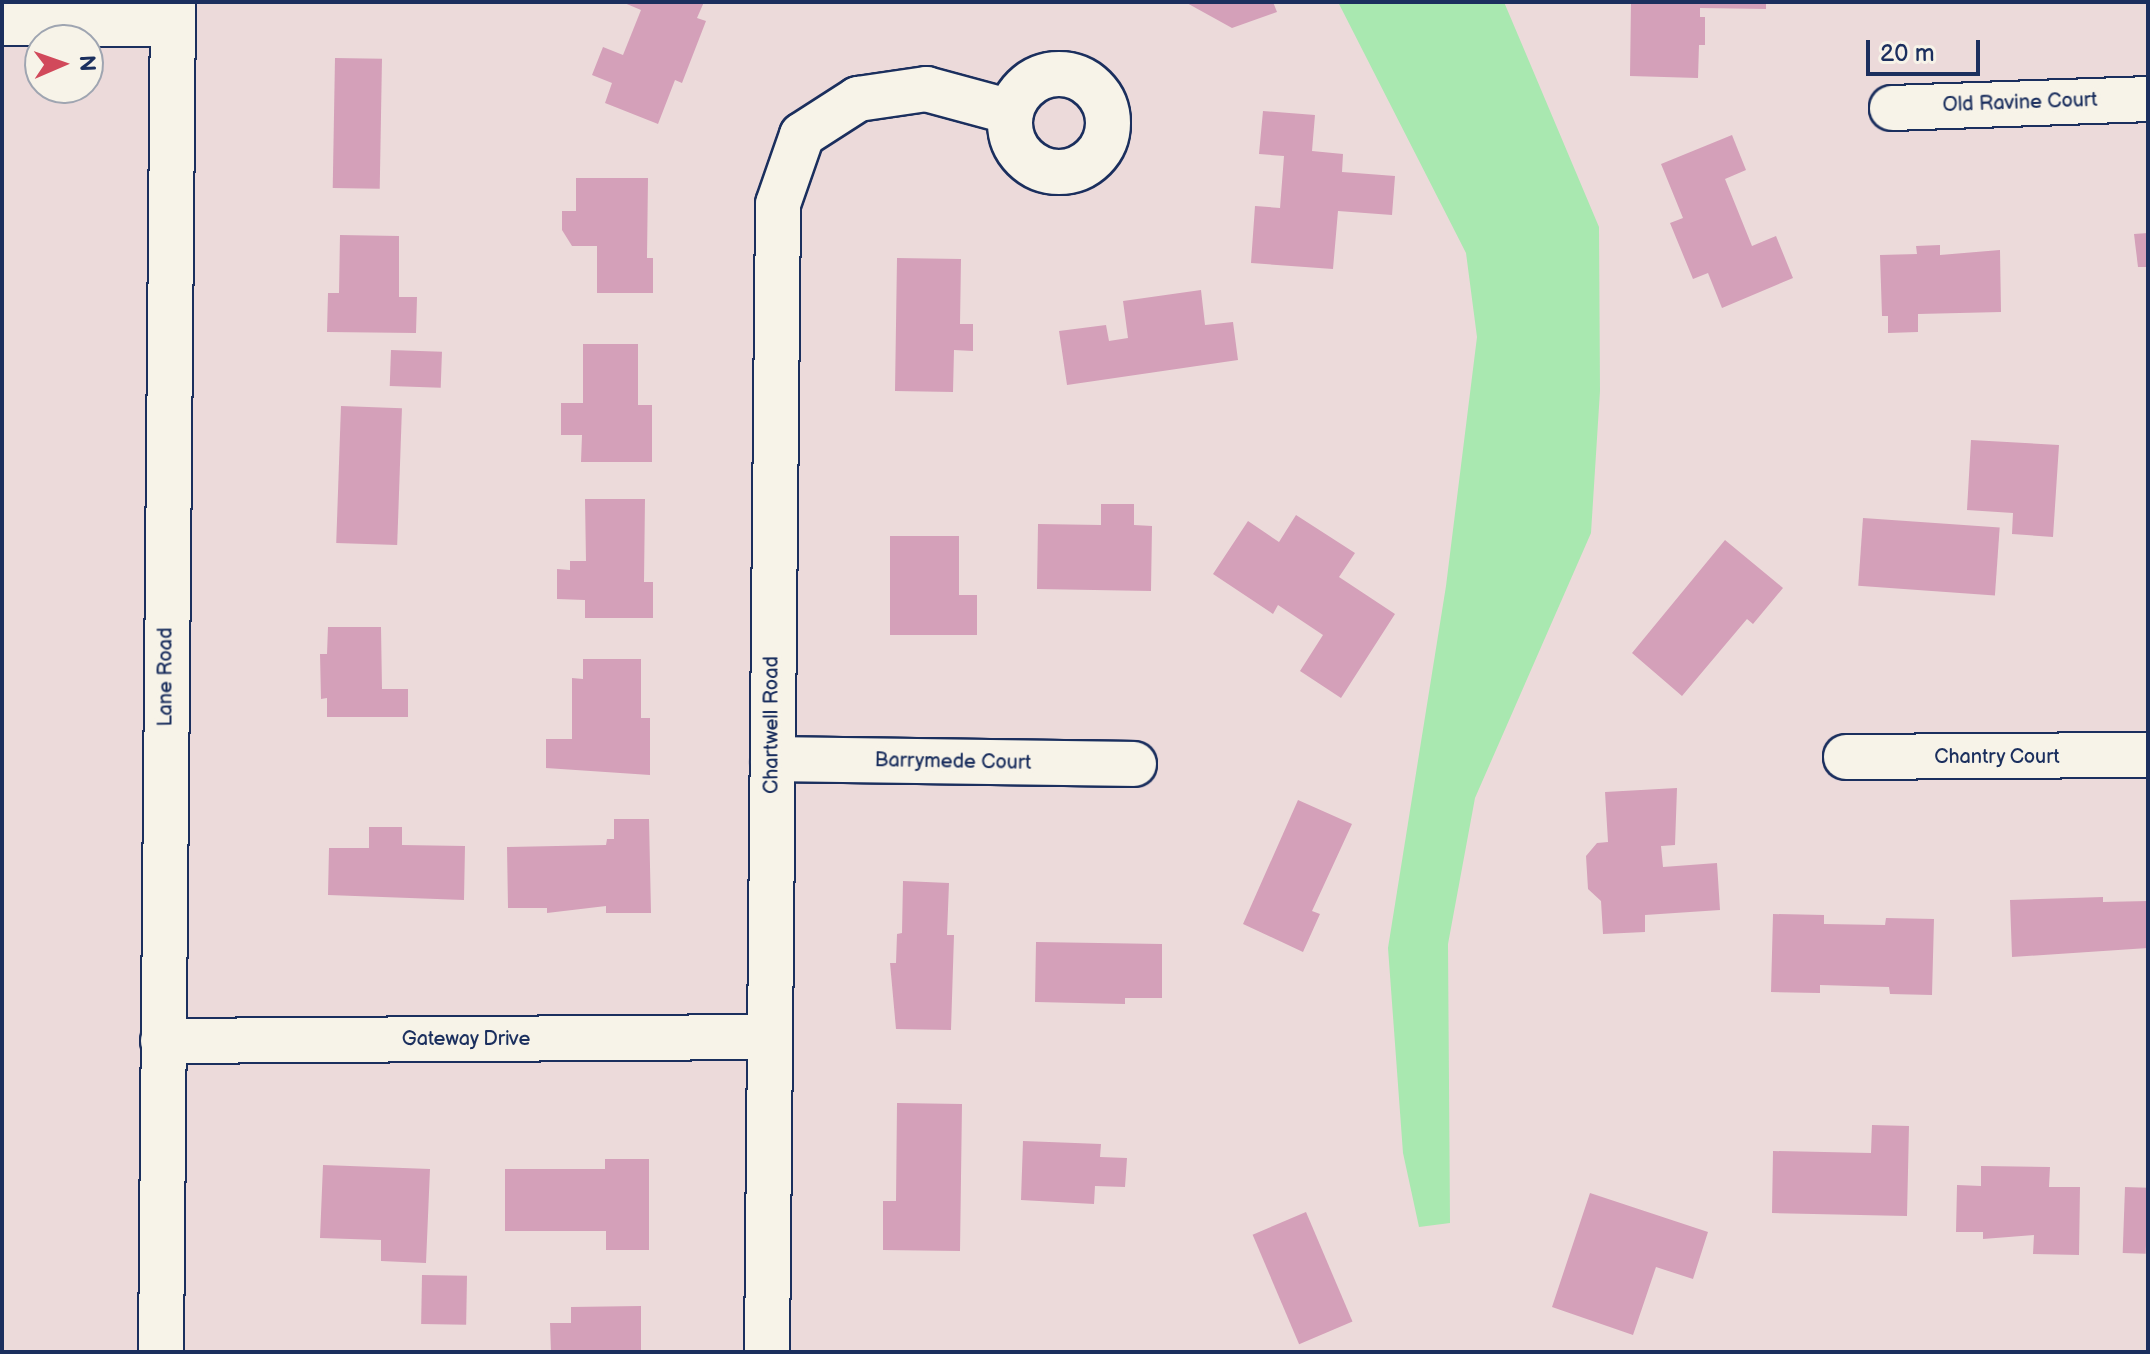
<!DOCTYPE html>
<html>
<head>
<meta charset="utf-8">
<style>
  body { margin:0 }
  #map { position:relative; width:2150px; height:1354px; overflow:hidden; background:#ecdada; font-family:"Balsamiq Sans",sans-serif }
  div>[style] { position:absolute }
  .green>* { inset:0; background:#a9e8b0 }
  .building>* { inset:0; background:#d4a0b9; transform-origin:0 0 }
  .roads { filter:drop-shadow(2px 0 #1b2f5e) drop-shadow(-2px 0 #1b2f5e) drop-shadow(0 2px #1b2f5e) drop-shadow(0 -2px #1b2f5e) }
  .minor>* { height:44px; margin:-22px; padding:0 22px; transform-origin:22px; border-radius:22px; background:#f7f3e8 }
  .minor>.ring { margin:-22px; padding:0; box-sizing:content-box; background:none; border:44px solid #f7f3e8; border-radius:50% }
  span { translate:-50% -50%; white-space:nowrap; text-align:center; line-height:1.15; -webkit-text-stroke:8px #f7f3e8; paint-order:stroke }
  .street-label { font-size:20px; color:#1b2f5e }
  .frame { position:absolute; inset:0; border:4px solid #1b2f5e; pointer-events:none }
  .north { position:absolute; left:24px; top:24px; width:80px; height:80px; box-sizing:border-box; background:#f7f3e8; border:2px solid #9fa5b1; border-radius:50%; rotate:88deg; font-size:22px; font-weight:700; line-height:32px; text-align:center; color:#1b2f5e }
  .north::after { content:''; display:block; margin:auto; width:28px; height:36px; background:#d1495b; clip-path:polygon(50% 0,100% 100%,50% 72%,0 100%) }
  .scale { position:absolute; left:1866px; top:40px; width:114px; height:36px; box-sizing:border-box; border:4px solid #1b2f5e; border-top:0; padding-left:10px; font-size:24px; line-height:28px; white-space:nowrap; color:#1b2f5e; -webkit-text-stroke:6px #f7f3e8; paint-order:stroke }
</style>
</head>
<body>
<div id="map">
  <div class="green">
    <i style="clip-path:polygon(1338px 2px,1504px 2px,1599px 227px,1600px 391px,1591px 533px,1475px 798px,1448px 944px,1450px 1223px,1419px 1227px,1403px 1153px,1388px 948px,1446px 586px,1477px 337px,1466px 253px)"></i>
  </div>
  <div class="building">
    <i style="clip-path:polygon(622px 2px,704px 2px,697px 18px,706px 21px,682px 83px,675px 80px,658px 124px,605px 103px,612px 83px,592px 75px,603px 47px,623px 55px,641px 10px)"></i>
    <i style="clip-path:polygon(1185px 2px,1273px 2px,1277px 12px,1232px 28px)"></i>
    <i style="clip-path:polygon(1631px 2px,1766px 2px,1766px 9px,1700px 8px,1700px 17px,1705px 17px,1705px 45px,1699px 45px,1698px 78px,1630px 76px)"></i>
    <i style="left:335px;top:58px;width:47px;height:130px;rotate:1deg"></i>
    <i style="clip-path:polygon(1263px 111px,1315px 115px,1312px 151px,1343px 154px,1342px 172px,1395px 176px,1392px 215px,1338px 211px,1333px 269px,1251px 263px,1255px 206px,1280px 208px,1284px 156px,1259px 154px)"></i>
    <i style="clip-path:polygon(1732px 135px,1746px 170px,1725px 179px,1752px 246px,1776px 236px,1793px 278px,1722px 308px,1708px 273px,1693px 279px,1670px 223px,1683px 218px,1661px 164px)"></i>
    <i style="clip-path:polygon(576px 178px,648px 178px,647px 258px,653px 258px,653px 293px,597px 293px,597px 246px,572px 246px,562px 230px,562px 211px,576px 211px)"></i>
    <i style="clip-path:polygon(2148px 233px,2148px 267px,2138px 267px,2134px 234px)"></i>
    <i style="clip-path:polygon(340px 235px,399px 236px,399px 297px,417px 297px,416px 333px,327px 332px,328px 293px,339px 293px)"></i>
    <i style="clip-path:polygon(1940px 245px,1940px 255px,2000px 250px,2001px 312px,1918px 314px,1918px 332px,1888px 333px,1888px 316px,1882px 316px,1880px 255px,1917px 254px,1916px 246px)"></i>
    <i style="clip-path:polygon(897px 258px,961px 259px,960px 324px,973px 324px,973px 351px,954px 350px,953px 392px,895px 391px)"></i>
    <i style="clip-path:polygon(1201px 290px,1205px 325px,1233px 322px,1238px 360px,1067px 385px,1059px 331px,1106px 325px,1109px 341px,1128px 338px,1123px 301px)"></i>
    <i style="clip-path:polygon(583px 344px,638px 344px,638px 405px,652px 405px,652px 462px,581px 462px,582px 435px,561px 435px,561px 403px,583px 403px)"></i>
    <i style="left:391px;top:350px;width:51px;height:36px;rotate:2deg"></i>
    <i style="left:341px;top:406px;width:61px;height:137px;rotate:2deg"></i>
    <i style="clip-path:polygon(1971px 440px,2059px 445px,2053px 537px,2012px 534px,2013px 513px,1967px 510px)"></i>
    <i style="clip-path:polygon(585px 499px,645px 499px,644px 582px,653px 582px,653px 618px,585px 618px,585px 600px,557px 599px,557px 569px,570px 570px,570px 561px,586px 561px)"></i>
    <i style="clip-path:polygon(1101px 504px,1134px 504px,1134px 525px,1152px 526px,1151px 591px,1037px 589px,1038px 524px,1101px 525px)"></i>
    <i style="clip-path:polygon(1296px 515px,1355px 553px,1339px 577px,1395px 614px,1341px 698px,1300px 671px,1323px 635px,1278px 605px,1273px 614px,1213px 574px,1248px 521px,1279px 542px)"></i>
    <i style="left:1863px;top:518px;width:137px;height:68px;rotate:4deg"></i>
    <i style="clip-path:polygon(890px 536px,959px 536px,959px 595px,977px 595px,977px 635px,890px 635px)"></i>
    <i style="clip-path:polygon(1725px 540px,1783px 588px,1753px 624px,1747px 619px,1682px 696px,1632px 653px)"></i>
    <i style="clip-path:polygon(328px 627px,381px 627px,382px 689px,408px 689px,408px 717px,327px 717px,327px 698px,321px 699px,320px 654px,327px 654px)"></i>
    <i style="clip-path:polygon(583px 659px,641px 659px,641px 718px,650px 718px,650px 775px,546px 768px,546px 739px,572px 739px,572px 678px,583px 679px)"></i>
    <i style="clip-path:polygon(1677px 788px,1675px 845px,1661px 846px,1663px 867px,1717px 863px,1720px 910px,1645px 915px,1645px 932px,1603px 934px,1601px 901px,1588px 889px,1586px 856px,1597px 843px,1608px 842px,1605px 792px)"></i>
    <i style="clip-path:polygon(1298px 800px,1352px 824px,1312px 911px,1320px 914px,1303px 952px,1243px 924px)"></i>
    <i style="clip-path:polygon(614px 819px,649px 819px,651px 913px,606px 913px,606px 906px,547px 913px,547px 908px,508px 908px,507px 847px,606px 845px,607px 839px,614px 839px)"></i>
    <i style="clip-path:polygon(369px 827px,402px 827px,402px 845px,465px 846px,464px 900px,328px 895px,329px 848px,369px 848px)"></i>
    <i style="clip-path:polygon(903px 881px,949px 883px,947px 935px,954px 935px,951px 1030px,896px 1029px,890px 963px,896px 963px,897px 934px,902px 933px)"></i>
    <i style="clip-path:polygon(2103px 897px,2103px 902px,2148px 901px,2148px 948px,2012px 957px,2010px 900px)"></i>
    <i style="clip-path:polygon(1773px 914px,1824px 915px,1824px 924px,1885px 925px,1886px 918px,1934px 919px,1932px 995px,1890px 994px,1889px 987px,1820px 985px,1820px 993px,1771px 992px)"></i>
    <i style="clip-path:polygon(1036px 942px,1162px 944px,1162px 998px,1125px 998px,1125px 1004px,1035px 1002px)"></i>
    <i style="clip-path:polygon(897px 1103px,962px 1104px,960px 1251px,883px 1250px,883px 1201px,896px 1201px)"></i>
    <i style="clip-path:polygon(1872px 1125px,1909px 1126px,1907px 1216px,1772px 1213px,1773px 1151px,1871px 1153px)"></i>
    <i style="clip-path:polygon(1023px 1141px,1101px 1144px,1100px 1157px,1127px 1158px,1125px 1187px,1095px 1186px,1094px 1204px,1021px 1200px)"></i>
    <i style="clip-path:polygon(605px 1159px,649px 1159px,649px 1250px,606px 1250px,606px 1231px,505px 1231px,505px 1169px,605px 1169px)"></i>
    <i style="clip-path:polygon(323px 1165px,430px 1169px,426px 1263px,381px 1261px,381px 1240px,320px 1238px)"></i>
    <i style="clip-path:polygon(1981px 1166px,2050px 1167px,2049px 1187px,2080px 1187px,2079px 1255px,2033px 1254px,2034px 1235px,1983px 1239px,1983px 1232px,1956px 1232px,1957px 1185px,1981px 1186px)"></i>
    <i style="left:2125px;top:1187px;width:23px;height:66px;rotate:2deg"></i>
    <i style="clip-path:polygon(1590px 1193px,1708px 1232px,1693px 1279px,1656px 1267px,1633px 1335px,1552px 1307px)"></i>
    <i style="left:1306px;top:1212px;width:119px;height:58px;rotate:67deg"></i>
    <i style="left:422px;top:1275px;width:45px;height:49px;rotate:1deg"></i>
    <i style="clip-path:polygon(641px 1306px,641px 1352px,551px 1352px,550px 1323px,571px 1323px,571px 1307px)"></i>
  </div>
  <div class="roads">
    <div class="minor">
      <i style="left:2px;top:23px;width:171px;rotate:0.3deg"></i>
      <i class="ring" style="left:1010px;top:74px;width:54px;height:54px"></i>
      <i style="left:1892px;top:108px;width:256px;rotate:-2deg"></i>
      <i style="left:1846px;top:757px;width:302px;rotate:-0.4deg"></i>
      <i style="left:773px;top:759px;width:361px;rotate:0.8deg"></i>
      <i style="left:163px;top:1041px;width:605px;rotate:-0.38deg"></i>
      <i style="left:161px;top:1352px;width:1350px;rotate:-89.49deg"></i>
      <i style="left:767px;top:1352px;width:1148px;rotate:-89.45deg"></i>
      <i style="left:778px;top:204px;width:73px;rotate:-70.8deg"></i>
      <i style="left:802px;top:135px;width:67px;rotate:-32.7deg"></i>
      <i style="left:858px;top:99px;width:69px;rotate:-8.4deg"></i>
      <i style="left:926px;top:89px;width:88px;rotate:15.1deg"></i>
    </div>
  </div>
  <div class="street-label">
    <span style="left:2020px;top:103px;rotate:-2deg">Old Ravine Court</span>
    <span style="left:166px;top:677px;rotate:-90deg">Lane Road</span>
    <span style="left:772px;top:725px;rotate:-90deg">Chartwell Road</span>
    <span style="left:1997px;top:757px">Chantry Court</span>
    <span style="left:953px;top:762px;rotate:1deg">Barrymede Court</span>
    <span style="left:466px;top:1039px">Gateway Drive</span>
  </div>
  <div class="frame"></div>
  <div class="north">N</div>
  <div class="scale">20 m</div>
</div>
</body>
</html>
